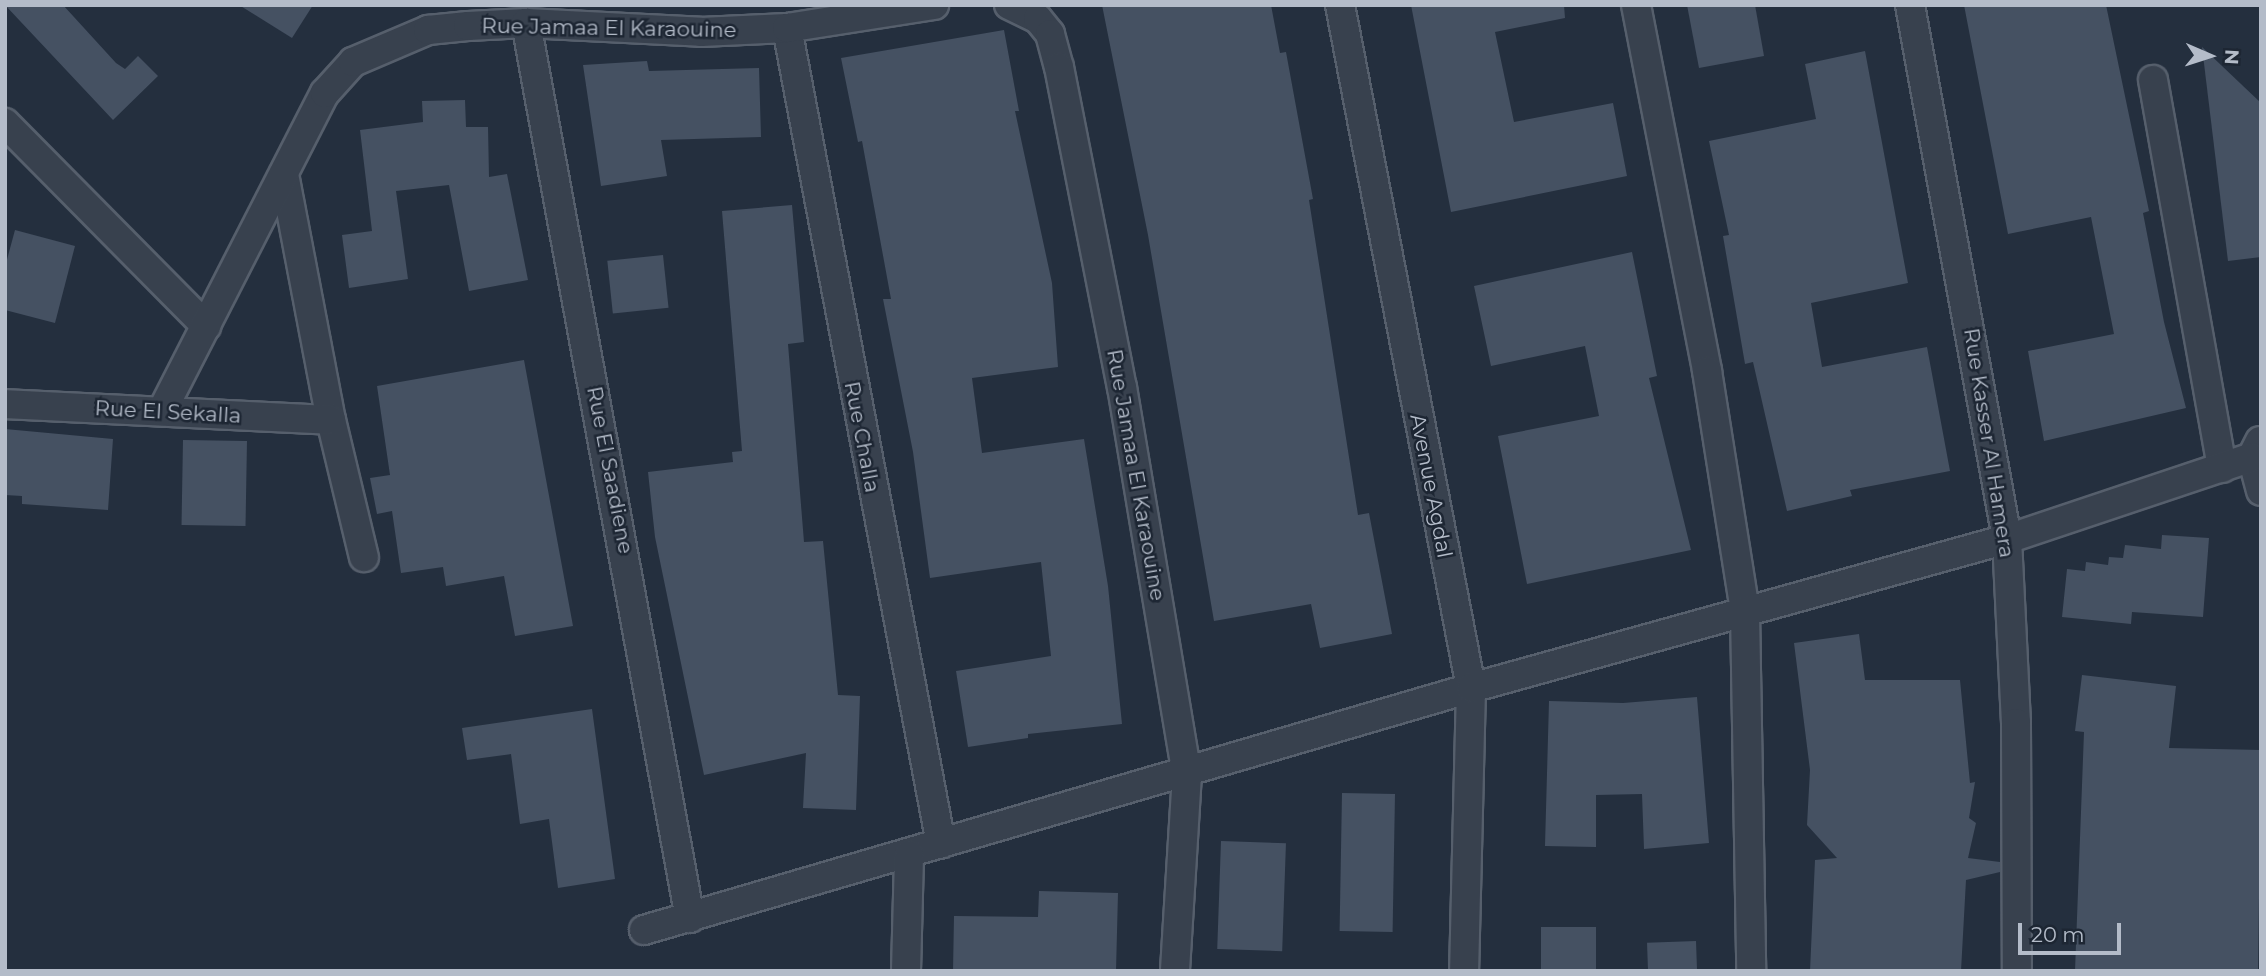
<!DOCTYPE html>
<html>
<head>
<meta charset="utf-8">
<style>
  body { margin:0 }
  #map { position:relative; width:2266px; height:976px; overflow:hidden; background:#242f3e; font-family:Montserrat,sans-serif }
  div>[style] { position:absolute }
  .building>* { inset:0; background:#455162; transform-origin:0 0 }
  .roads { filter:drop-shadow(2px 0 #565f6c) drop-shadow(-2px 0 #565f6c) drop-shadow(0 2px #565f6c) drop-shadow(0 -2px #565f6c) }
  .street>* { height:28px; margin:-14px; padding:0 14px; transform-origin:14px; border-radius:14px; background:#38414e }
  span { translate:-50% -50%; white-space:nowrap; text-align:center; line-height:1.15; -webkit-text-stroke:5px #1d2633; paint-order:stroke }
  .street-label { font-size:21px; color:#b4bcc9 }
  .frame { position:absolute; inset:0; border:7px solid #b4bcc9; pointer-events:none }
  .north { position:absolute; left:2175px; top:21px; width:70px; height:70px; -webkit-text-stroke:5px #1d2633; paint-order:stroke; rotate:93deg; font-size:19px; font-weight:700; line-height:28px; text-align:center; color:#b4bcc9 }
  .north::after { content:''; display:block; margin:auto; width:24px; height:32px; background:#b4bcc9; clip-path:polygon(50% 0,100% 100%,50% 72%,0 100%) }
  .scale { position:absolute; left:2018px; top:923px; width:103px; height:32px; box-sizing:border-box; border:4px solid #b4bcc9; border-top:0; padding-left:9px; font-size:21px; line-height:24px; white-space:nowrap; color:#b4bcc9; -webkit-text-stroke:5px #1d2633; paint-order:stroke }
</style>
</head>
<body>
<div id="map">
  <div class="building">
    <i style="clip-path:polygon(5px 5px,63px 5px,116px 63px,125px 69px,138px 56px,158px 76px,113px 120px)"></i>
    <i style="clip-path:polygon(239px 5px,313px 5px,292px 38px)"></i>
    <i style="clip-path:polygon(1102px 5px,1271px 5px,1280px 53px,1286px 52px,1313px 199px,1309px 200px,1358px 515px,1369px 513px,1392px 634px,1320px 648px,1311px 604px,1214px 621px,1148px 235px)"></i>
    <i style="clip-path:polygon(1411px 5px,1564px 5px,1565px 18px,1495px 32px,1514px 122px,1613px 103px,1627px 176px,1451px 212px)"></i>
    <i style="clip-path:polygon(1687px 5px,1755px 5px,1764px 56px,1699px 68px)"></i>
    <i style="clip-path:polygon(1964px 5px,2106px 5px,2149px 211px,2143px 213px,2164px 322px,2186px 408px,2044px 441px,2028px 351px,2114px 334px,2091px 217px,2008px 234px)"></i>
    <i style="clip-path:polygon(1004px 30px,1019px 111px,1015px 111px,1052px 283px,1058px 367px,972px 378px,982px 453px,1084px 439px,1108px 586px,1122px 724px,1028px 734px,1028px 738px,968px 747px,956px 671px,1051px 656px,1041px 562px,930px 578px,913px 452px,883px 299px,891px 299px,862px 141px,858px 142px,841px 58px)"></i>
    <i style="clip-path:polygon(2202px 47px,2261px 103px,2261px 257px,2228px 261px)"></i>
    <i style="clip-path:polygon(1865px 51px,1908px 283px,1811px 303px,1822px 367px,1927px 347px,1950px 471px,1850px 490px,1852px 496px,1787px 511px,1753px 362px,1745px 364px,1723px 236px,1729px 235px,1709px 141px,1816px 119px,1805px 64px)"></i>
    <i style="clip-path:polygon(647px 61px,649px 71px,759px 68px,761px 137px,661px 140px,667px 176px,601px 186px,583px 65px)"></i>
    <i style="clip-path:polygon(465px 100px,466px 127px,488px 127px,489px 177px,507px 174px,528px 280px,469px 291px,449px 185px,396px 191px,408px 279px,349px 288px,342px 235px,372px 231px,360px 130px,423px 122px,422px 101px)"></i>
    <i style="clip-path:polygon(792px 205px,804px 342px,788px 344px,804px 542px,823px 541px,838px 695px,860px 696px,856px 810px,803px 808px,806px 753px,704px 775px,655px 537px,648px 472px,733px 462px,732px 452px,742px 451px,722px 211px)"></i>
    <i style="clip-path:polygon(15px 230px,75px 246px,55px 323px,5px 310px,5px 267px)"></i>
    <i style="clip-path:polygon(1632px 252px,1657px 376px,1649px 378px,1691px 550px,1527px 584px,1498px 436px,1599px 416px,1585px 346px,1491px 366px,1474px 286px)"></i>
    <i style="left:663px;top:255px;width:53px;height:56px;rotate:84deg"></i>
    <i style="clip-path:polygon(524px 360px,573px 626px,515px 636px,504px 576px,446px 586px,443px 567px,401px 573px,392px 511px,377px 514px,370px 478px,390px 475px,377px 386px)"></i>
    <i style="clip-path:polygon(5px 429px,113px 439px,108px 510px,22px 504px,22px 496px,5px 495px)"></i>
    <i style="left:183px;top:440px;width:64px;height:85px;rotate:1deg"></i>
    <i style="clip-path:polygon(2162px 535px,2209px 538px,2203px 617px,2132px 612px,2131px 624px,2062px 617px,2067px 569px,2085px 571px,2086px 562px,2108px 565px,2109px 557px,2123px 558px,2125px 545px,2161px 549px)"></i>
    <i style="clip-path:polygon(1859px 634px,1865px 680px,1960px 680px,1970px 783px,1975px 782px,1969px 818px,1976px 823px,1968px 858px,2000px 862px,2000px 872px,1966px 880px,1961px 971px,1810px 971px,1815px 860px,1837px 858px,1807px 825px,1810px 770px,1794px 643px)"></i>
    <i style="clip-path:polygon(2082px 675px,2176px 686px,2169px 748px,2261px 750px,2258px 971px,2075px 971px,2084px 732px,2075px 731px)"></i>
    <i style="clip-path:polygon(1697px 697px,1709px 843px,1644px 849px,1642px 794px,1596px 795px,1596px 847px,1545px 846px,1549px 701px,1623px 703px)"></i>
    <i style="clip-path:polygon(592px 709px,615px 879px,558px 888px,549px 819px,520px 824px,511px 754px,467px 760px,462px 728px)"></i>
    <i style="left:1342px;top:793px;width:53px;height:138px;rotate:1deg"></i>
    <i style="left:1221px;top:841px;width:65px;height:108px;rotate:2deg"></i>
    <i style="clip-path:polygon(1039px 891px,1118px 893px,1116px 971px,953px 971px,954px 916px,1038px 917px)"></i>
    <i style="left:1541px;top:927px;width:55px;height:44px"></i>
    <i style="left:1696px;top:941px;width:30px;height:49px;rotate:88deg"></i>
  </div>
  <div class="roads">
    <div class="street">
      <i style="left:1009px;top:5px;width:32px;rotate:26deg"></i>
      <i style="left:1038px;top:19px;width:19px;rotate:51deg"></i>
      <i style="left:1050px;top:34px;width:34px;rotate:75deg"></i>
      <i style="left:1059px;top:67px;width:326px;rotate:78.9deg"></i>
      <i style="left:1122px;top:387px;width:392px;rotate:80.5deg"></i>
      <i style="left:1187px;top:774px;width:197px;rotate:93.5deg"></i>
      <i style="left:1340px;top:5px;width:695px;rotate:79.14deg"></i>
      <i style="left:1471px;top:688px;width:283px;rotate:91.4deg"></i>
      <i style="left:1636px;top:5px;width:373px;rotate:79deg"></i>
      <i style="left:1707px;top:371px;width:243px;rotate:81deg"></i>
      <i style="left:1745px;top:611px;width:360px;rotate:89deg"></i>
      <i style="left:1910px;top:5px;width:543px;rotate:79.7deg"></i>
      <i style="left:2007px;top:539px;width:184px;rotate:87.2deg"></i>
      <i style="left:2016px;top:723px;width:248px;rotate:89.8deg"></i>
      <i style="left:526px;top:23px;width:910px;rotate:79.62deg"></i>
      <i style="left:787px;top:28px;width:830px;rotate:79.31deg"></i>
      <i style="left:2153px;top:80px;width:394px;rotate:79.9deg"></i>
      <i style="left:5px;top:123px;width:286px;rotate:45.3deg"></i>
      <i style="left:284px;top:174px;width:250px;rotate:79.2deg"></i>
      <i style="left:331px;top:420px;width:141px;rotate:76.5deg"></i>
      <i style="left:5px;top:404px;width:326px;rotate:2.8deg"></i>
      <i style="left:162px;top:411px;width:357px;rotate:-62.9deg"></i>
      <i style="left:325px;top:93px;width:42px;rotate:-47.9deg"></i>
      <i style="left:353px;top:62px;width:82px;rotate:-23.1deg"></i>
      <i style="left:428px;top:30px;width:40px;rotate:-5.7deg"></i>
      <i style="left:468px;top:26px;width:58px;rotate:-3deg"></i>
      <i style="left:526px;top:23px;width:175px;rotate:2.9deg"></i>
      <i style="left:701px;top:32px;width:86px;rotate:-2.7deg"></i>
      <i style="left:787px;top:28px;width:149px;rotate:-8.9deg"></i>
      <i style="left:2260px;top:441px;width:18px;rotate:117deg"></i>
      <i style="left:2252px;top:457px;width:35px;rotate:75deg"></i>
      <i style="left:644px;top:930px;width:862px;rotate:-16.31deg"></i>
      <i style="left:1471px;top:688px;width:556px;rotate:-15.54deg"></i>
      <i style="left:2007px;top:539px;width:258px;rotate:-18.5deg"></i>
      <i style="left:906px;top:971px;width:117px;rotate:-88.5deg"></i>
    </div>
  </div>
  <div class="street-label">
    <span style="left:609px;top:28px;rotate:1deg">Rue Jamaa El Karaouine</span>
    <span style="left:168px;top:412px;rotate:3deg">Rue El Sekalla</span>
    <span style="left:862px;top:437px;rotate:79deg">Rue Challa</span>
    <span style="left:1989px;top:443px;rotate:81deg">Rue Kasser Al Hamera</span>
    <span style="left:610px;top:470px;rotate:79deg">Rue El Saadiene</span>
    <span style="left:1136px;top:475px;rotate:80deg">Rue Jamaa El Karaouine</span>
    <span style="left:1431px;top:486px;rotate:79deg">Avenue Agdal</span>
  </div>
  <div class="frame"></div>
  <div class="north">N</div>
  <div class="scale">20 m</div>
</div>
</body>
</html>
